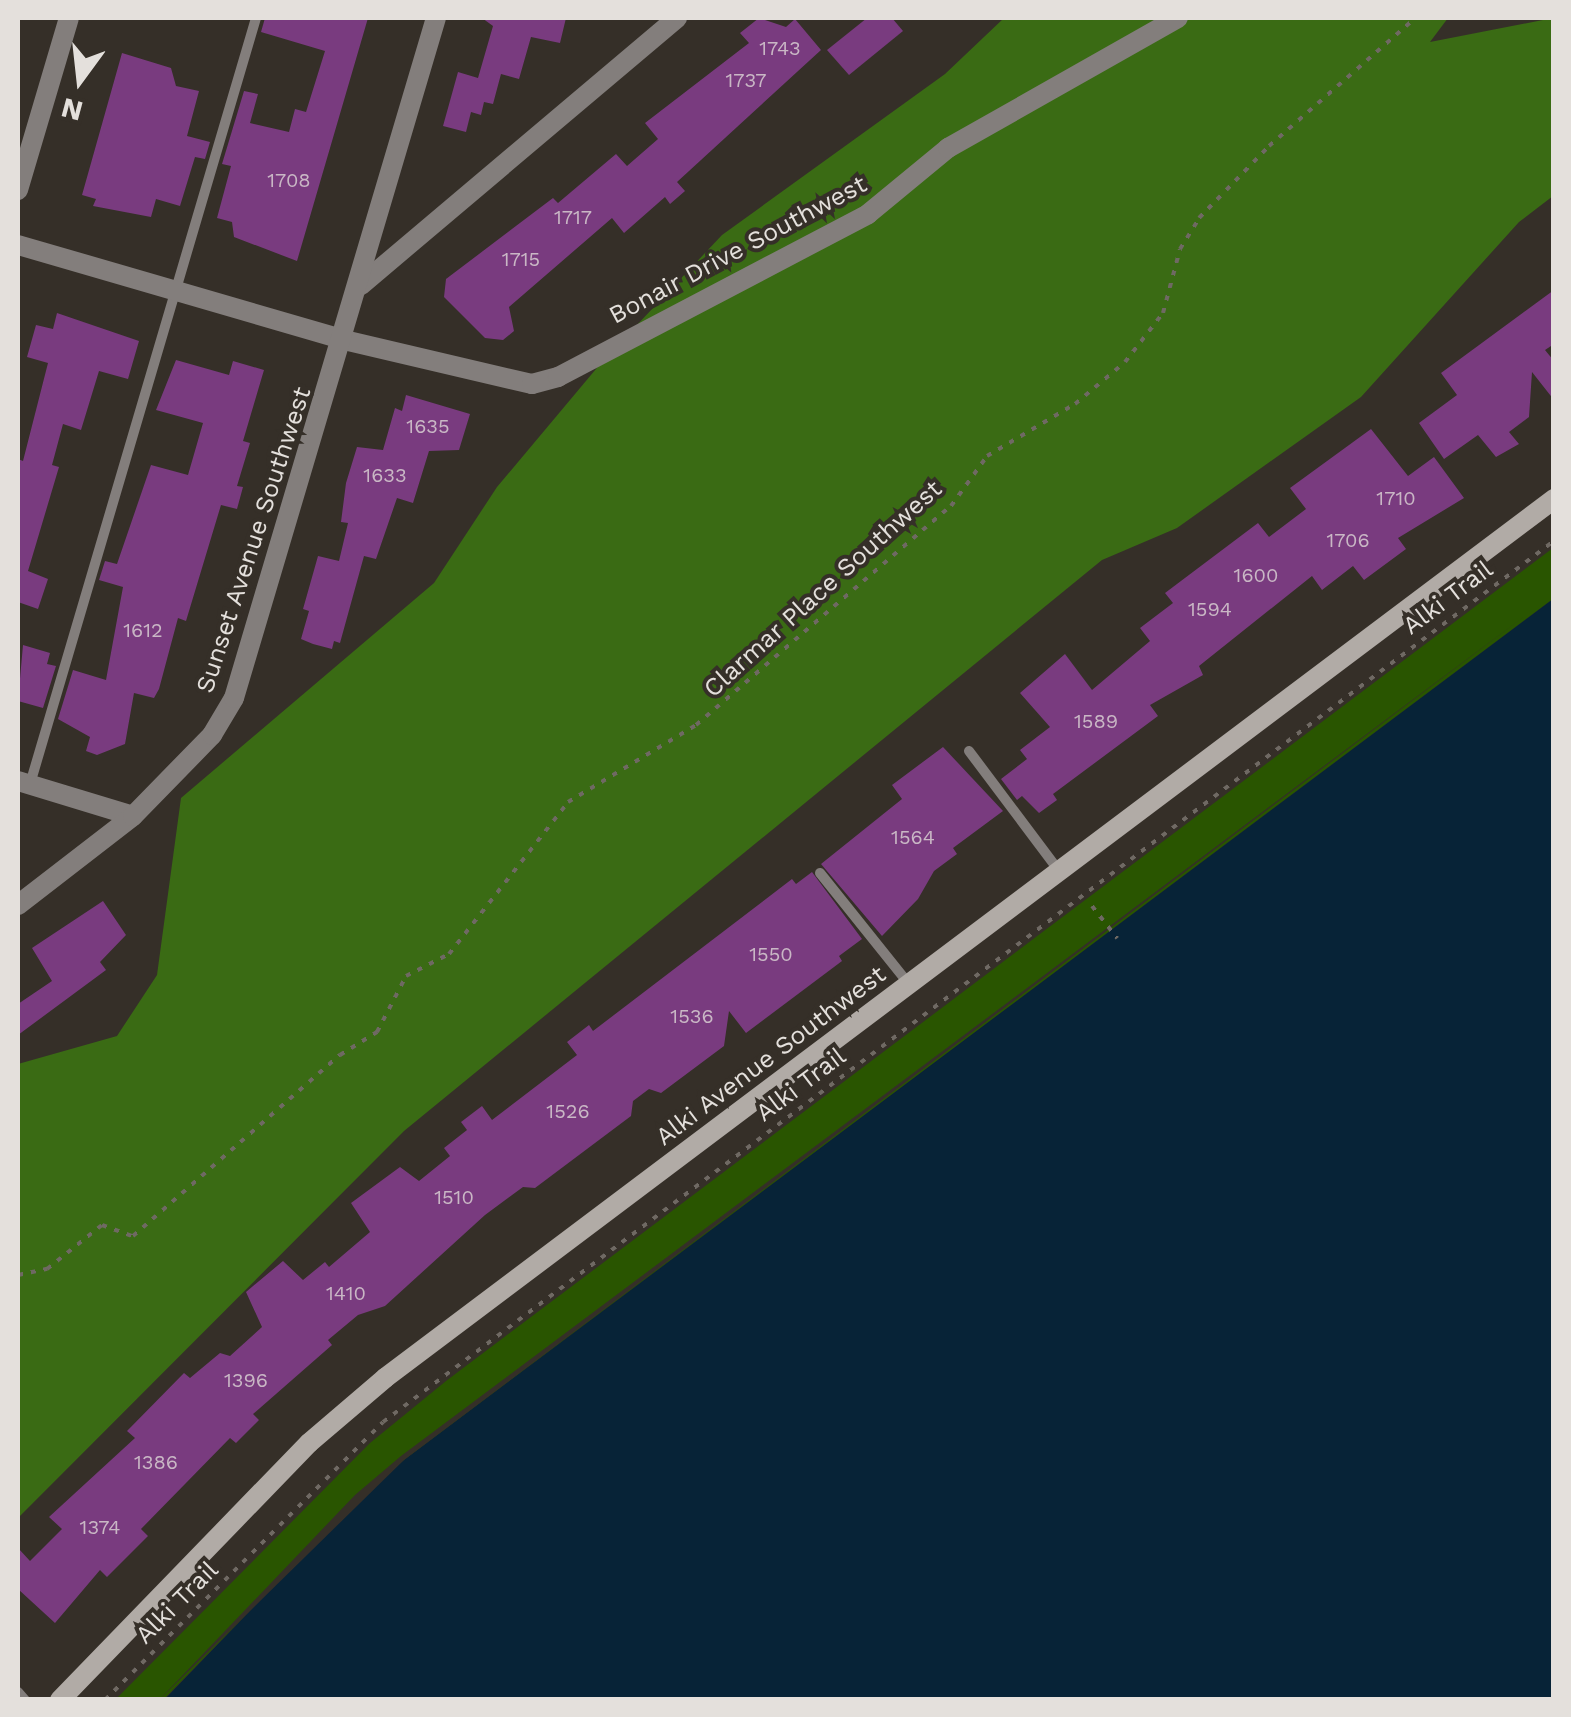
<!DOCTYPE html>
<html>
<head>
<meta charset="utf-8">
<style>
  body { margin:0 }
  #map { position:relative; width:1571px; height:1717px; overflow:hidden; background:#352f28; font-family:"Work Sans",sans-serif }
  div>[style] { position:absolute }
  .green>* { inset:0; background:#295500 }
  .forest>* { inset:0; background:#3a6b14 }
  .water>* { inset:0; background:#072337 }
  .pier>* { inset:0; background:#352f28 }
  .building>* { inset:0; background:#793b7f }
  .path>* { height:4px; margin-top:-2px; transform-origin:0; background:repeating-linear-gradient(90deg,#6f6963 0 5px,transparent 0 13px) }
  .lane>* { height:10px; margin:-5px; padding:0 5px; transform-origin:5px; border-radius:5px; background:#837e7c }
  .street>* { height:20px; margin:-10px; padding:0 10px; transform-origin:10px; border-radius:10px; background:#837e7c }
  .secondary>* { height:20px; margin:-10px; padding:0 10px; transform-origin:10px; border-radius:10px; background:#b1aba6 }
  span { translate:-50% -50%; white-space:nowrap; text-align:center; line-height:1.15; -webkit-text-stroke:8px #352f28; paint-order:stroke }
  .number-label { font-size:20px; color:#c9b7c5 }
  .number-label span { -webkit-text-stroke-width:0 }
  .street-label { font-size:25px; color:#e4e0dc }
  .frame { position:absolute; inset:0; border:20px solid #e4e0dc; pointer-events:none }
  .north { position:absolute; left:30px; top:30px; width:100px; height:100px; -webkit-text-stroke:8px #352f28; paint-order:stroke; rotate:195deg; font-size:28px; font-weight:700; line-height:40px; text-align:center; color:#e4e0dc }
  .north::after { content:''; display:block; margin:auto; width:35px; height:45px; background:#e4e0dc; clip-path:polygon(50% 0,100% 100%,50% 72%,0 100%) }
</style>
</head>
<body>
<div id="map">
  <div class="green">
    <i style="clip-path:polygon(1553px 548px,1553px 599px,404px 1460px,359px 1498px,164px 1699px,115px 1700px,370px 1443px,446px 1381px)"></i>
  </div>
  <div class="forest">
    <i style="clip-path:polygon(1004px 18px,1448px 18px,1430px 42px,1553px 18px,1553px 196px,1519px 222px,1361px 397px,1177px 528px,1102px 560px,404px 1131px,18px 1518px,18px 1064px,117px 1036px,157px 975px,181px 798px,434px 583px,497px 487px,601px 363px,722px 235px,945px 74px)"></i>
  </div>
  <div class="water">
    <i style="clip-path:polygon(1553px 599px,1553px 1699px,164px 1700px,359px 1498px,404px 1460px)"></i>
  </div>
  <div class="pier">
    <i style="clip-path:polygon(1554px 594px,404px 1460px,159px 1700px,355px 1495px,401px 1456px)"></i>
  </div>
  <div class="building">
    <i style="clip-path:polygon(265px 18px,368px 18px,297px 261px,234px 237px,232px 222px,217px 218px,231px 166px,222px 164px,244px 91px,258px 94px,250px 123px,289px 132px,295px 109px,306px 112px,325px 51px,261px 32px)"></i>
    <i style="clip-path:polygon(482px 18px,566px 18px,560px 43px,531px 37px,519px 79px,501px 74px,493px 104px,484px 102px,481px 115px,471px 112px,466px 132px,443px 126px,458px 72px,478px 78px,493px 26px)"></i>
    <i style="clip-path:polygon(759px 18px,786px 27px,795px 19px,821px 50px,677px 182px,685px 191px,670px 204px,665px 197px,624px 233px,612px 218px,509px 307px,514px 331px,503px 340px,485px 338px,444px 297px,446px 279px,553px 198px,558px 203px,616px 154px,627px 166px,658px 139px,645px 123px,749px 43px,740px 33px)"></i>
    <i style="clip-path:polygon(867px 18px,892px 18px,903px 31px,849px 75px,827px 50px)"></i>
    <i style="clip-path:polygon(122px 53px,171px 68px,176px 86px,199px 91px,187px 136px,210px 142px,205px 159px,195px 157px,180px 206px,156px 199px,151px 217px,93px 206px,96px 199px,82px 195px)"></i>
    <i style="clip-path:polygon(1554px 290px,1554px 344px,1545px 350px,1554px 361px,1554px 400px,1532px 372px,1529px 417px,1509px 432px,1519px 444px,1496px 457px,1478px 435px,1444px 459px,1419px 423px,1457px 395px,1441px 373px)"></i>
    <i style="clip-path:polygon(57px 313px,139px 341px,128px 379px,99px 371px,81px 430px,63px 424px,52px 465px,59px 467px,28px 571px,48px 579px,38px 609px,18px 602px,18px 459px,23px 461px,48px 363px,27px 357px,36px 325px,53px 329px)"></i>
    <i style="clip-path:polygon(176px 360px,229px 375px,233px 361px,264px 370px,243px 441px,250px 443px,237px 486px,243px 487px,237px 509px,221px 505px,186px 621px,178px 618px,159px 689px,154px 698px,134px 693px,125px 744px,97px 755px,86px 751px,90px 737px,58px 719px,73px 670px,106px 680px,123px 587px,99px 580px,105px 561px,117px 564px,151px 465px,188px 475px,203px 423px,156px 410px)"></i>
    <i style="clip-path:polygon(406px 395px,470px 414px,459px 450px,429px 451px,413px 503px,397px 498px,376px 559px,364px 556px,340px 643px,334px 641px,332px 649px,313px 644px,301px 639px,309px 611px,303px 609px,318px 556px,339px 561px,348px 523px,341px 522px,346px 483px,357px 447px,383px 450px,395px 408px,402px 411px)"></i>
    <i style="clip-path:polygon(1371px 429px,1408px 476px,1434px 457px,1464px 498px,1398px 538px,1406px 549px,1364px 580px,1353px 566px,1322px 590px,1312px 576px,1199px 666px,1203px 675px,1150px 705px,1158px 716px,1053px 794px,1057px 800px,1039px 813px,1022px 796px,1017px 800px,1001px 779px,1027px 759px,1020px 750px,1050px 727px,1020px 693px,1065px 654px,1092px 690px,1150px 641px,1140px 628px,1173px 603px,1165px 593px,1258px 523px,1269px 537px,1306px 509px,1290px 488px)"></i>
    <i style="clip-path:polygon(23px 645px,50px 653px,47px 664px,56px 666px,43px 708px,18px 701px)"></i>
    <i style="clip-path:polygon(943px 747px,1003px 811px,953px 848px,957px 854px,934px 871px,918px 899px,882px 936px,821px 864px,902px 799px,892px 785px)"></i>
    <i style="clip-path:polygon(812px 872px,862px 939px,839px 956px,842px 961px,746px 1033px,729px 1011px,724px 1046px,661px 1093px,649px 1089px,633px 1101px,631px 1116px,535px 1188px,523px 1187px,485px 1215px,385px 1306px,358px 1315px,328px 1340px,332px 1345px,253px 1414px,259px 1420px,236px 1443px,230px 1438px,141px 1529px,148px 1536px,107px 1577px,100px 1570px,55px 1623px,18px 1589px,18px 1548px,30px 1561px,62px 1529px,49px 1517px,135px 1438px,127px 1431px,184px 1373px,190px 1378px,220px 1353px,230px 1356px,262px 1327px,246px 1292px,283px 1261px,303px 1280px,325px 1262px,329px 1267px,370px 1232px,351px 1203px,400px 1167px,419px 1181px,450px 1156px,444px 1148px,467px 1130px,461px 1122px,482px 1106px,492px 1120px,577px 1055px,567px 1042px,589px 1025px,593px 1031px,792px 879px,796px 884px)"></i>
    <i style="clip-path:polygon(103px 901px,126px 935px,100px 962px,106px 970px,18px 1035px,18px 1004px,52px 981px,32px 948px)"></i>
  </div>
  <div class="path">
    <i style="left:1092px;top:906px;width:41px;rotate:52deg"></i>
    <i style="left:18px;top:1299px;width:24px;rotate:-90deg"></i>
    <i style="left:18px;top:1275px;width:30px;rotate:-12deg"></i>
    <i style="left:47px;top:1269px;width:70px;rotate:-38.7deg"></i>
    <i style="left:102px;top:1225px;width:33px;rotate:20deg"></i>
    <i style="left:133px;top:1236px;width:275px;rotate:-41.2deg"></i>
    <i style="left:340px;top:1055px;width:44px;rotate:-31.9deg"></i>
    <i style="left:377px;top:1032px;width:63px;rotate:-62.6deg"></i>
    <i style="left:406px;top:976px;width:48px;rotate:-27.1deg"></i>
    <i style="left:449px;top:954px;width:193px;rotate:-51.9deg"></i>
    <i style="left:568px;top:802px;width:149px;rotate:-31deg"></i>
    <i style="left:696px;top:725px;width:336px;rotate:-40.7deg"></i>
    <i style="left:951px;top:506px;width:62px;rotate:-54.2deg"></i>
    <i style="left:987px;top:456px;width:102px;rotate:-30.6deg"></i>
    <i style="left:1075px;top:404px;width:65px;rotate:-40deg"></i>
    <i style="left:1125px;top:362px;width:62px;rotate:-52.2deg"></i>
    <i style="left:1163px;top:313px;width:66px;rotate:-75.1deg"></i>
    <i style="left:1180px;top:249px;width:36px;rotate:-58deg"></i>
    <i style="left:1199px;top:218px;width:100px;rotate:-45.8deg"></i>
    <i style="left:1269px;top:146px;width:194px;rotate:-41.2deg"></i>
    <i style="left:105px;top:1700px;width:393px;rotate:-45deg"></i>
    <i style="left:383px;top:1422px;width:1465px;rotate:-36.96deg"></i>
  </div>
  <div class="lane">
    <i style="left:969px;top:751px;width:150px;rotate:53.1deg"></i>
    <i style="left:30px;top:784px;width:799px;rotate:-73.56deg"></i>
    <i style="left:820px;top:873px;width:142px;rotate:51.3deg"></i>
    <i style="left:18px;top:1692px;width:11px;rotate:49deg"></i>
  </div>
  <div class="street">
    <i style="left:18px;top:190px;width:179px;rotate:-73.5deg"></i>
    <i style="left:18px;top:245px;width:340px;rotate:16.2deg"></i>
    <i style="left:344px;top:340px;width:193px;rotate:13.2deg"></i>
    <i style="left:532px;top:384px;width:27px;rotate:-15deg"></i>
    <i style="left:558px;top:377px;width:350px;rotate:-27.7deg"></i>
    <i style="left:868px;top:214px;width:104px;rotate:-39.5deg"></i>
    <i style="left:948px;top:148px;width:264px;rotate:-29.5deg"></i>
    <i style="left:361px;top:285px;width:414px;rotate:-40.2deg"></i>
    <i style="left:18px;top:781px;width:120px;rotate:16.9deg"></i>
    <i style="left:18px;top:905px;width:145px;rotate:-37.7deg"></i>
    <i style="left:133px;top:816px;width:113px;rotate:-45.7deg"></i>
    <i style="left:212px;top:735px;width:43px;rotate:-59.3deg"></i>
    <i style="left:234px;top:698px;width:709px;rotate:-73.46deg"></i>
  </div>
  <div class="secondary">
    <i style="left:60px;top:1700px;width:358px;rotate:-45.9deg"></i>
    <i style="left:309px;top:1443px;width:100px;rotate:-40.5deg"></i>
    <i style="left:385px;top:1378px;width:1463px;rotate:-36.94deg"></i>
  </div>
  <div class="number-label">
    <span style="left:780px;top:48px">1743</span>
    <span style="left:746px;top:80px">1737</span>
    <span style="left:289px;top:180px">1708</span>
    <span style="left:573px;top:217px">1717</span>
    <span style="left:521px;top:259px">1715</span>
    <span style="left:428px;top:426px">1635</span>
    <span style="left:385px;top:475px">1633</span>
    <span style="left:1396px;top:498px">1710</span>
    <span style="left:1348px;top:540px">1706</span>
    <span style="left:1256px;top:575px">1600</span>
    <span style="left:1210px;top:609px">1594</span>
    <span style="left:143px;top:630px">1612</span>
    <span style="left:1096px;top:721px">1589</span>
    <span style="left:913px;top:837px">1564</span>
    <span style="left:771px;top:954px">1550</span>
    <span style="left:692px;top:1016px">1536</span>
    <span style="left:568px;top:1111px">1526</span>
    <span style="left:454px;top:1197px">1510</span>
    <span style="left:346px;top:1293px">1410</span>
    <span style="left:246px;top:1380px">1396</span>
    <span style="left:156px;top:1462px">1386</span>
    <span style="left:100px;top:1527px">1374</span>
  </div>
  <div class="street-label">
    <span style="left:738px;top:250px;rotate:-28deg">Bonair Drive Southwest</span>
    <span style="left:254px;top:540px;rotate:-72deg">Sunset Avenue Southwest</span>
    <span style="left:823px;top:589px;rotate:-42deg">Clarmar Place Southwest</span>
    <span style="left:1448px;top:598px;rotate:-37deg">Alki Trail</span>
    <span style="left:771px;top:1056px;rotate:-37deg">Alki Avenue Southwest</span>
    <span style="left:801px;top:1085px;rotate:-37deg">Alki Trail</span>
    <span style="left:177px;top:1603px;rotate:-45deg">Alki Trail</span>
  </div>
  <div class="frame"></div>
  <div class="north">N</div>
</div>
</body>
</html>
